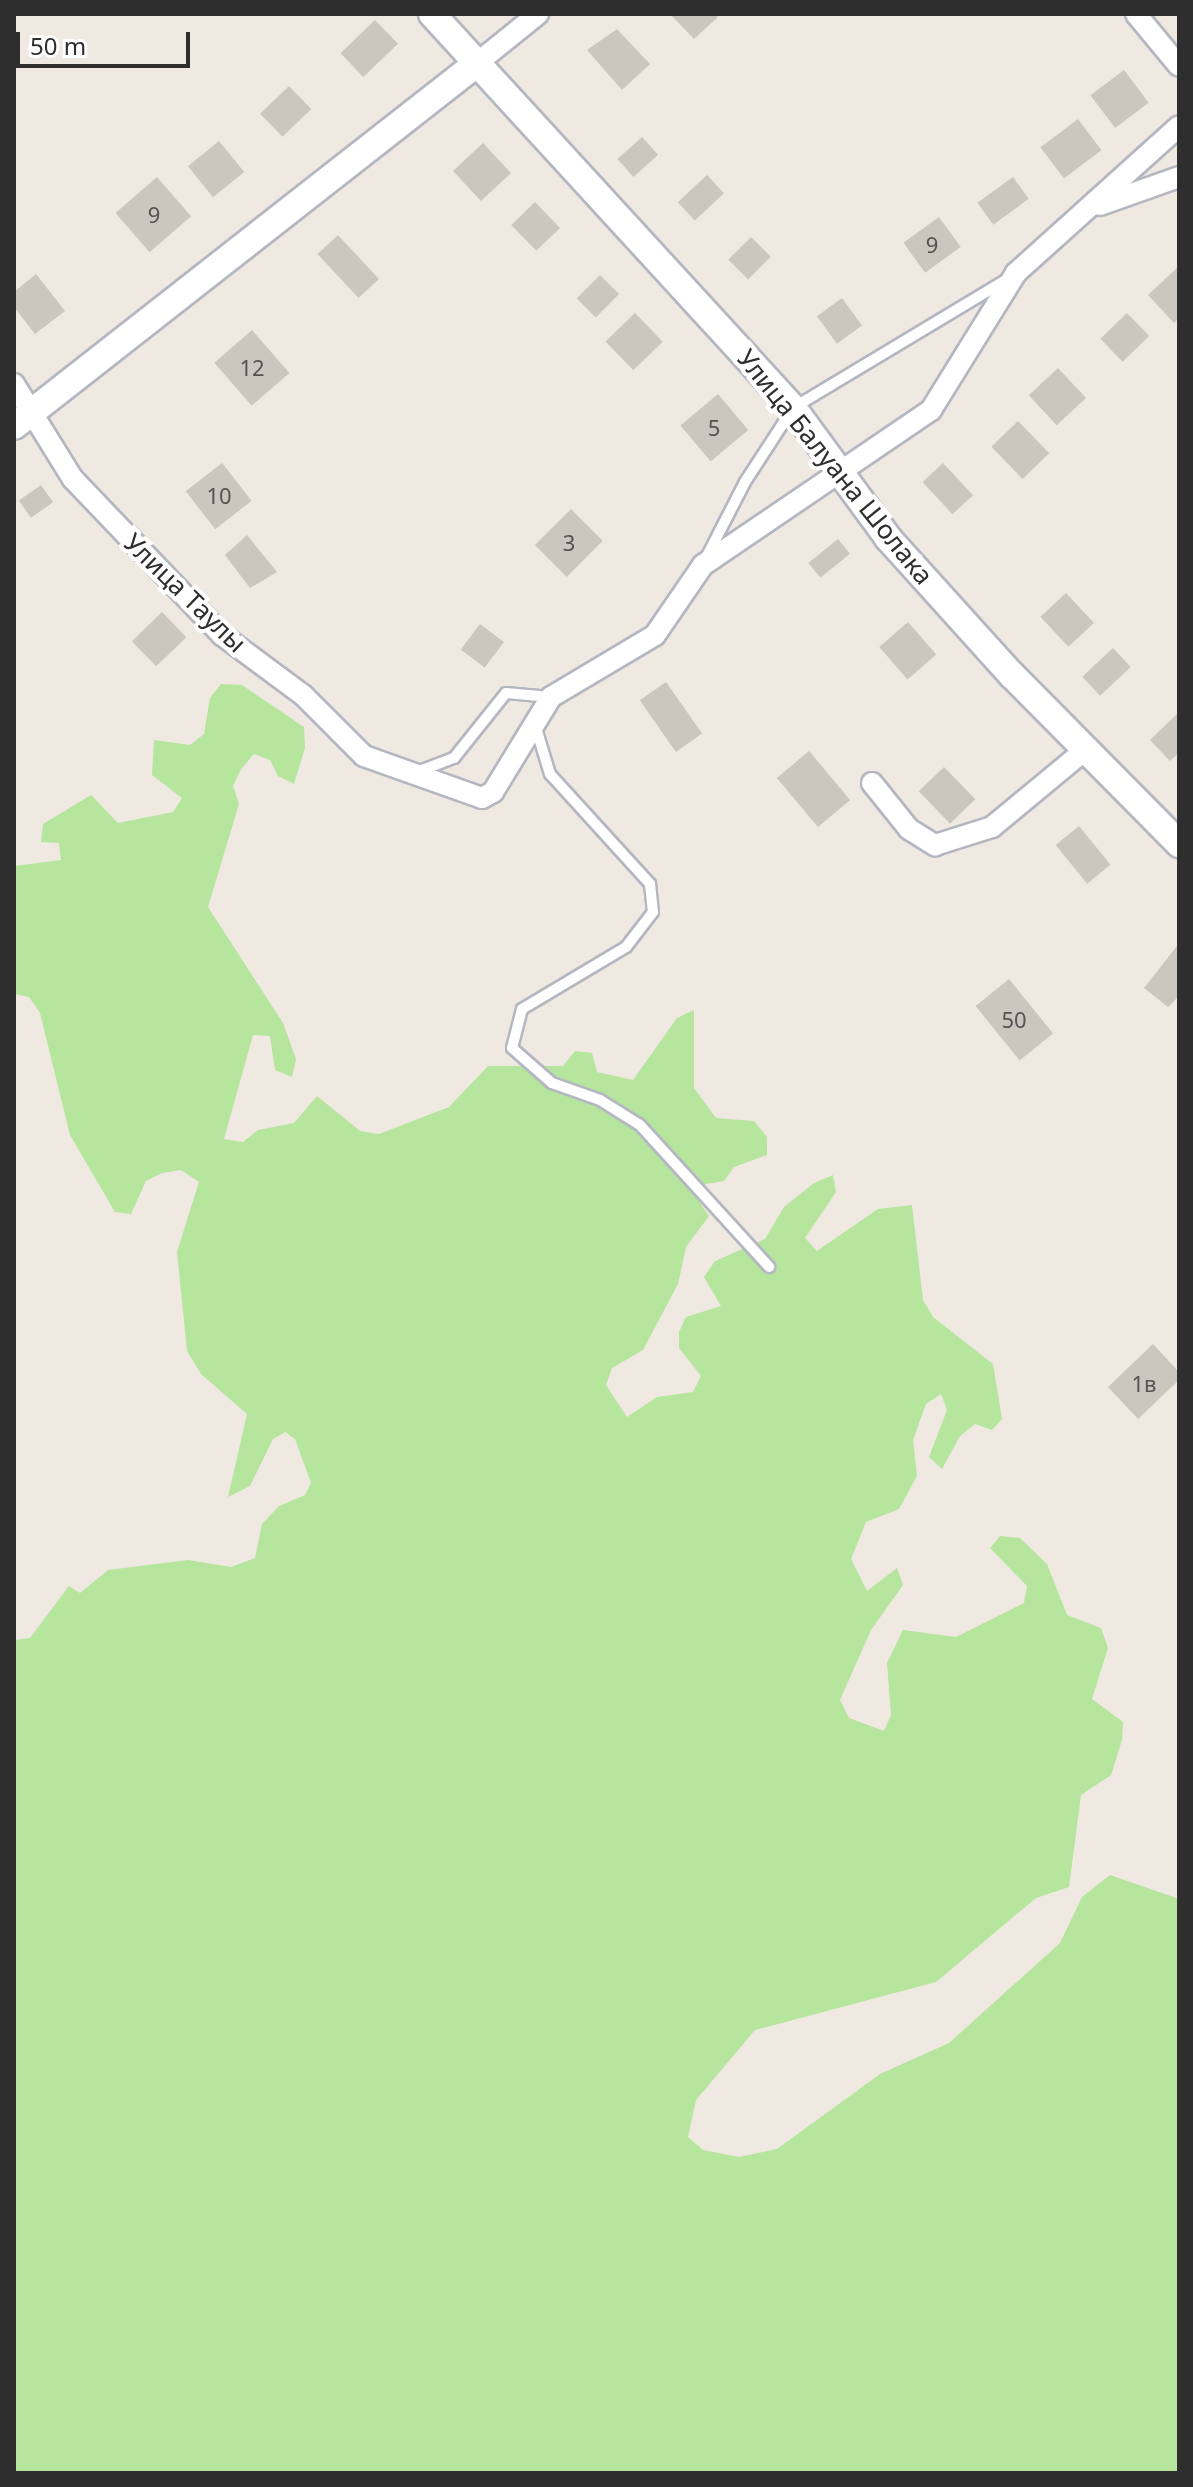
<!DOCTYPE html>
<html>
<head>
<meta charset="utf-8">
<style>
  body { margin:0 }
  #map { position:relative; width:1193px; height:2487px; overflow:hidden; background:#efe9e1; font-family:"Noto Sans",sans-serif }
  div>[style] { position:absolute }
  .green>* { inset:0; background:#b6e59e }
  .building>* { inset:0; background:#cbc7bf; transform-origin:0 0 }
  .roads { filter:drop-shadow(2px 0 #b4b7c1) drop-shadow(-2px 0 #b4b7c1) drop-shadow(0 2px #b4b7c1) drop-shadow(0 -2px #b4b7c1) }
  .service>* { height:10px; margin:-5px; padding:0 5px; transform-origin:5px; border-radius:5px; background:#fff }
  .minor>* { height:20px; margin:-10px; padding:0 10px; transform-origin:10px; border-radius:10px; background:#fff }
  .tertiary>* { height:26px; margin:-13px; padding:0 13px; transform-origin:13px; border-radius:13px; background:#fff }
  span { translate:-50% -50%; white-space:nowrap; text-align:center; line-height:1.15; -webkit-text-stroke:8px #fff; paint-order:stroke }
  .number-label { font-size:22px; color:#555452 }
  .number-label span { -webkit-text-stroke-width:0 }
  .street-label { font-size:26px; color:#2e2e2e }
  .frame { position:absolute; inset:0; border:16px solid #2e2e2e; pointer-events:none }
  .scale { position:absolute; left:16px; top:32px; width:174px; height:36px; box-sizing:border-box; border:4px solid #2e2e2e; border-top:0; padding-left:10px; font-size:24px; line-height:28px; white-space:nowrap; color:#2e2e2e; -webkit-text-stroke:6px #fff; paint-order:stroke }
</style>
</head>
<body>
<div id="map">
  <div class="green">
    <i style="clip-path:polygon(221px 684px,242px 685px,304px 727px,305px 748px,294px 784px,278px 776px,270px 760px,254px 754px,241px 769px,233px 786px,239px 804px,208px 907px,283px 1023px,296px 1059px,292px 1077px,275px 1070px,270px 1036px,253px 1035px,224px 1139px,243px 1142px,258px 1130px,294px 1123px,317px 1096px,360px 1131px,379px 1134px,449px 1107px,488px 1066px,563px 1066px,575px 1051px,592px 1053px,597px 1072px,633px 1080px,677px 1018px,694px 1010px,694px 1088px,716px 1118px,754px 1121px,767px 1137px,767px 1155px,734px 1167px,724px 1181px,689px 1187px,709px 1216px,686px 1247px,678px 1284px,643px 1350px,612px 1368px,606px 1385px,627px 1417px,657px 1397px,693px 1392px,701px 1376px,679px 1348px,679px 1332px,686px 1317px,721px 1306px,704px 1277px,715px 1261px,765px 1239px,784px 1207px,814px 1183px,833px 1175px,836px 1192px,805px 1238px,817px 1251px,878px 1209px,912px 1205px,923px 1300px,933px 1317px,993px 1364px,1002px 1419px,992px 1430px,975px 1424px,960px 1436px,942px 1469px,929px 1457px,947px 1410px,941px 1394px,926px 1404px,913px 1440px,917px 1476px,899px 1509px,866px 1522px,851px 1559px,867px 1591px,897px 1568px,903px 1585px,871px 1630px,840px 1700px,849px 1718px,884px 1731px,891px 1715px,887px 1663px,903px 1630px,956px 1637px,1024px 1603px,1027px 1586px,990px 1548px,1000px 1536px,1020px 1538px,1047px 1564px,1067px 1615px,1101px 1628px,1108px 1648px,1092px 1699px,1123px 1722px,1122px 1740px,1111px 1775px,1081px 1795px,1069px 1887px,1036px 1898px,936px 1982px,755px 2030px,696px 2100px,688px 2137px,703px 2150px,739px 2157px,777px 2149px,880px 2074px,949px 2043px,1060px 1943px,1082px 1897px,1110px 1875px,1179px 1899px,1179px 2473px,14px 2473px,14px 1640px,30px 1638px,69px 1586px,80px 1593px,108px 1570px,188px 1560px,231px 1567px,255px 1558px,262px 1524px,279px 1506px,305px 1495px,311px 1483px,295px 1439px,285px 1432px,273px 1439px,250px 1486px,228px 1497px,247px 1414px,201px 1374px,187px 1351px,177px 1252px,199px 1182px,181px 1170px,162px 1173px,146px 1181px,131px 1214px,115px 1212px,70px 1135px,40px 1013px,29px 997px,14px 994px,14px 866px,61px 860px,59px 843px,41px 842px,43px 824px,91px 795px,118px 823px,173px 812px,182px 798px,152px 775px,154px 740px,190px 745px,204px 734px,210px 698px)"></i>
  </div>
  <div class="building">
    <i style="clip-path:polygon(670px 14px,715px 14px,718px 17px,694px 39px)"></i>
    <i style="left:375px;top:20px;width:33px;height:48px;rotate:46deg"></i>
    <i style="clip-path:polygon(617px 29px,650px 64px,622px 90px,587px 50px)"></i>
    <i style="left:1124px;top:70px;width:41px;height:42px;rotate:53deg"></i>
    <i style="left:289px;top:86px;width:32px;height:40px;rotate:46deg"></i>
    <i style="left:1078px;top:119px;width:39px;height:47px;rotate:53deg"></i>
    <i style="left:642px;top:137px;width:24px;height:33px;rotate:48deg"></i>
    <i style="left:219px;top:141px;width:40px;height:40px;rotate:51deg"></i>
    <i style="left:483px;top:143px;width:41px;height:41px;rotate:47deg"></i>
    <i style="left:707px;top:175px;width:25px;height:40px;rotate:47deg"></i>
    <i style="left:157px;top:177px;width:52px;height:55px;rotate:49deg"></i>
    <i style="left:1013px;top:177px;width:27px;height:44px;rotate:54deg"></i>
    <i style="left:535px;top:202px;width:36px;height:33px;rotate:46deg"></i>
    <i style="left:939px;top:217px;width:37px;height:44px;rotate:54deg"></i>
    <i style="left:338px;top:235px;width:60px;height:28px;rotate:47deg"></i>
    <i style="left:751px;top:237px;width:28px;height:32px;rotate:45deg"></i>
    <i style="clip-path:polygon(1179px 266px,1179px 318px,1174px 323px,1148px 295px)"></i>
    <i style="clip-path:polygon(36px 274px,65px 311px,35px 334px,14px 307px,14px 292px)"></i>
    <i style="left:600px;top:275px;width:27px;height:33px;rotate:45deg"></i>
    <i style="left:842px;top:298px;width:34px;height:31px;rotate:54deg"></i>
    <i style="left:635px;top:313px;width:40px;height:41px;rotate:46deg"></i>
    <i style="left:1127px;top:313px;width:32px;height:37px;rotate:46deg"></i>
    <i style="left:252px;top:330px;width:57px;height:50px;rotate:49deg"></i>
    <i style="left:1058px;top:368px;width:41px;height:40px;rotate:47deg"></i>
    <i style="left:718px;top:394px;width:47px;height:49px;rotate:50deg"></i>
    <i style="left:1018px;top:421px;width:45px;height:37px;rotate:46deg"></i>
    <i style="left:222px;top:463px;width:48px;height:46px;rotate:52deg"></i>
    <i style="left:943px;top:463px;width:44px;height:28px;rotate:47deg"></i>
    <i style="left:41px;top:485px;width:21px;height:27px;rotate:55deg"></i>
    <i style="left:571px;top:509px;width:45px;height:51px;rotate:45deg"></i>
    <i style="clip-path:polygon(247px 535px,277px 572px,250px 588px,225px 555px)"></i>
    <i style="left:838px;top:539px;width:19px;height:38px;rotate:51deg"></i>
    <i style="left:1066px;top:593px;width:41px;height:35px;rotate:47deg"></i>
    <i style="left:162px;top:612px;width:35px;height:42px;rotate:46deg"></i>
    <i style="left:908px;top:622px;width:43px;height:38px;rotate:49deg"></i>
    <i style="left:480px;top:624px;width:30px;height:32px;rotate:37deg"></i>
    <i style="left:1113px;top:648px;width:26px;height:42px;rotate:47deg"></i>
    <i style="left:666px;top:682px;width:63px;height:32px;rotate:55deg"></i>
    <i style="clip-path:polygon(1177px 714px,1179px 753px,1170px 761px,1150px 740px)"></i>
    <i style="left:809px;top:751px;width:64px;height:42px;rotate:50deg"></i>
    <i style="left:944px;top:767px;width:45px;height:35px;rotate:46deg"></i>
    <i style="left:1079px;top:826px;width:50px;height:30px;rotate:51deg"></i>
    <i style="clip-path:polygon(1177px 946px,1179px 996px,1168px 1007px,1144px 988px)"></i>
    <i style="left:1009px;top:979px;width:70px;height:43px;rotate:51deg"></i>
    <i style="clip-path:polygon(1153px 1344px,1179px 1372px,1179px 1380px,1138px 1419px,1108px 1387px)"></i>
  </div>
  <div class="roads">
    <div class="service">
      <i style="left:706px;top:558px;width:85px;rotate:-62.8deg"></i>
      <i style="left:745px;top:482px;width:88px;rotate:-57deg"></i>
      <i style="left:793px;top:408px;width:251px;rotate:-31deg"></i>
      <i style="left:535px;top:725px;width:51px;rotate:73deg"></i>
      <i style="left:550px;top:774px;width:149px;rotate:47.7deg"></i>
      <i style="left:650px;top:884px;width:28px;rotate:84deg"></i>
      <i style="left:653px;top:912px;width:44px;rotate:127.6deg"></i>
      <i style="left:626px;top:947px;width:121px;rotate:149.2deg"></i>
      <i style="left:522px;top:1009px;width:40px;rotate:104.4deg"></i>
      <i style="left:512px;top:1048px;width:53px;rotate:41.2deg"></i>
      <i style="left:552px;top:1083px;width:51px;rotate:19.5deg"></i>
      <i style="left:600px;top:1100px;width:47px;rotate:32deg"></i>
      <i style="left:640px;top:1125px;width:192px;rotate:47.7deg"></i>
      <i style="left:417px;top:772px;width:40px;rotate:-21deg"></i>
      <i style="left:454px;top:758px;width:83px;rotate:-51.3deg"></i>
      <i style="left:506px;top:693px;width:45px;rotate:5.1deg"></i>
    </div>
    <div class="minor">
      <i style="left:1136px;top:14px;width:67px;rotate:50.4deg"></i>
      <i style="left:476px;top:64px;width:80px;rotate:-38.9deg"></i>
      <i style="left:1100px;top:205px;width:84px;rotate:-19.5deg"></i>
      <i style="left:14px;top:384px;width:112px;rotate:58.2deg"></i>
      <i style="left:73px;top:479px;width:216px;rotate:46.3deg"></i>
      <i style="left:222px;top:635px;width:102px;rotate:36.6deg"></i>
      <i style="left:304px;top:696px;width:85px;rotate:45deg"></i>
      <i style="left:364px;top:756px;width:125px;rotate:19.6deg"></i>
      <i style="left:482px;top:798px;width:13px;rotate:-29deg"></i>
      <i style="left:493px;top:792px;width:111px;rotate:-58.6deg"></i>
      <i style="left:551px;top:697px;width:121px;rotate:-30.8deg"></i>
      <i style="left:655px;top:635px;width:85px;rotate:-55.6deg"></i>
      <i style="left:703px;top:565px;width:276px;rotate:-34.2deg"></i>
      <i style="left:931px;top:410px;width:161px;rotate:-58.2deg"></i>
      <i style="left:1016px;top:273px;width:219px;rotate:-42deg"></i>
      <i style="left:872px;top:783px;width:59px;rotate:51.2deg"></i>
      <i style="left:909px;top:829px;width:31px;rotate:32deg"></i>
      <i style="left:935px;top:845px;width:60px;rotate:-17.5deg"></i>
      <i style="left:992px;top:827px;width:121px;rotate:-39.6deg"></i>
    </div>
    <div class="tertiary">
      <i style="left:432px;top:14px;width:534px;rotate:47.5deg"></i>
      <i style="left:793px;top:408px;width:161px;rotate:53.8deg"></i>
      <i style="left:888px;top:538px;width:185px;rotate:47.9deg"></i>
      <i style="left:1012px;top:675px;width:238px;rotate:45.3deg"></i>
      <i style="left:14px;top:426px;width:587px;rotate:-38.08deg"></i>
    </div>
  </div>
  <div class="number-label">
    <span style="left:154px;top:215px">9</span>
    <span style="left:932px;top:245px">9</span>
    <span style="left:252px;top:368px">12</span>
    <span style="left:714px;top:428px">5</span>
    <span style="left:219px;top:496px">10</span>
    <span style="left:569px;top:543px">3</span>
    <span style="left:1014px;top:1020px">50</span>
    <span style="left:1144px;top:1384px">1в</span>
  </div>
  <div class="street-label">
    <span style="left:835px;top:467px;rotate:51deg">Улица Балуана Шолака</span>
    <span style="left:185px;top:593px;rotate:44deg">Улица Таулы</span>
  </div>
  <div class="frame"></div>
  <div class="scale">50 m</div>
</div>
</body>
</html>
